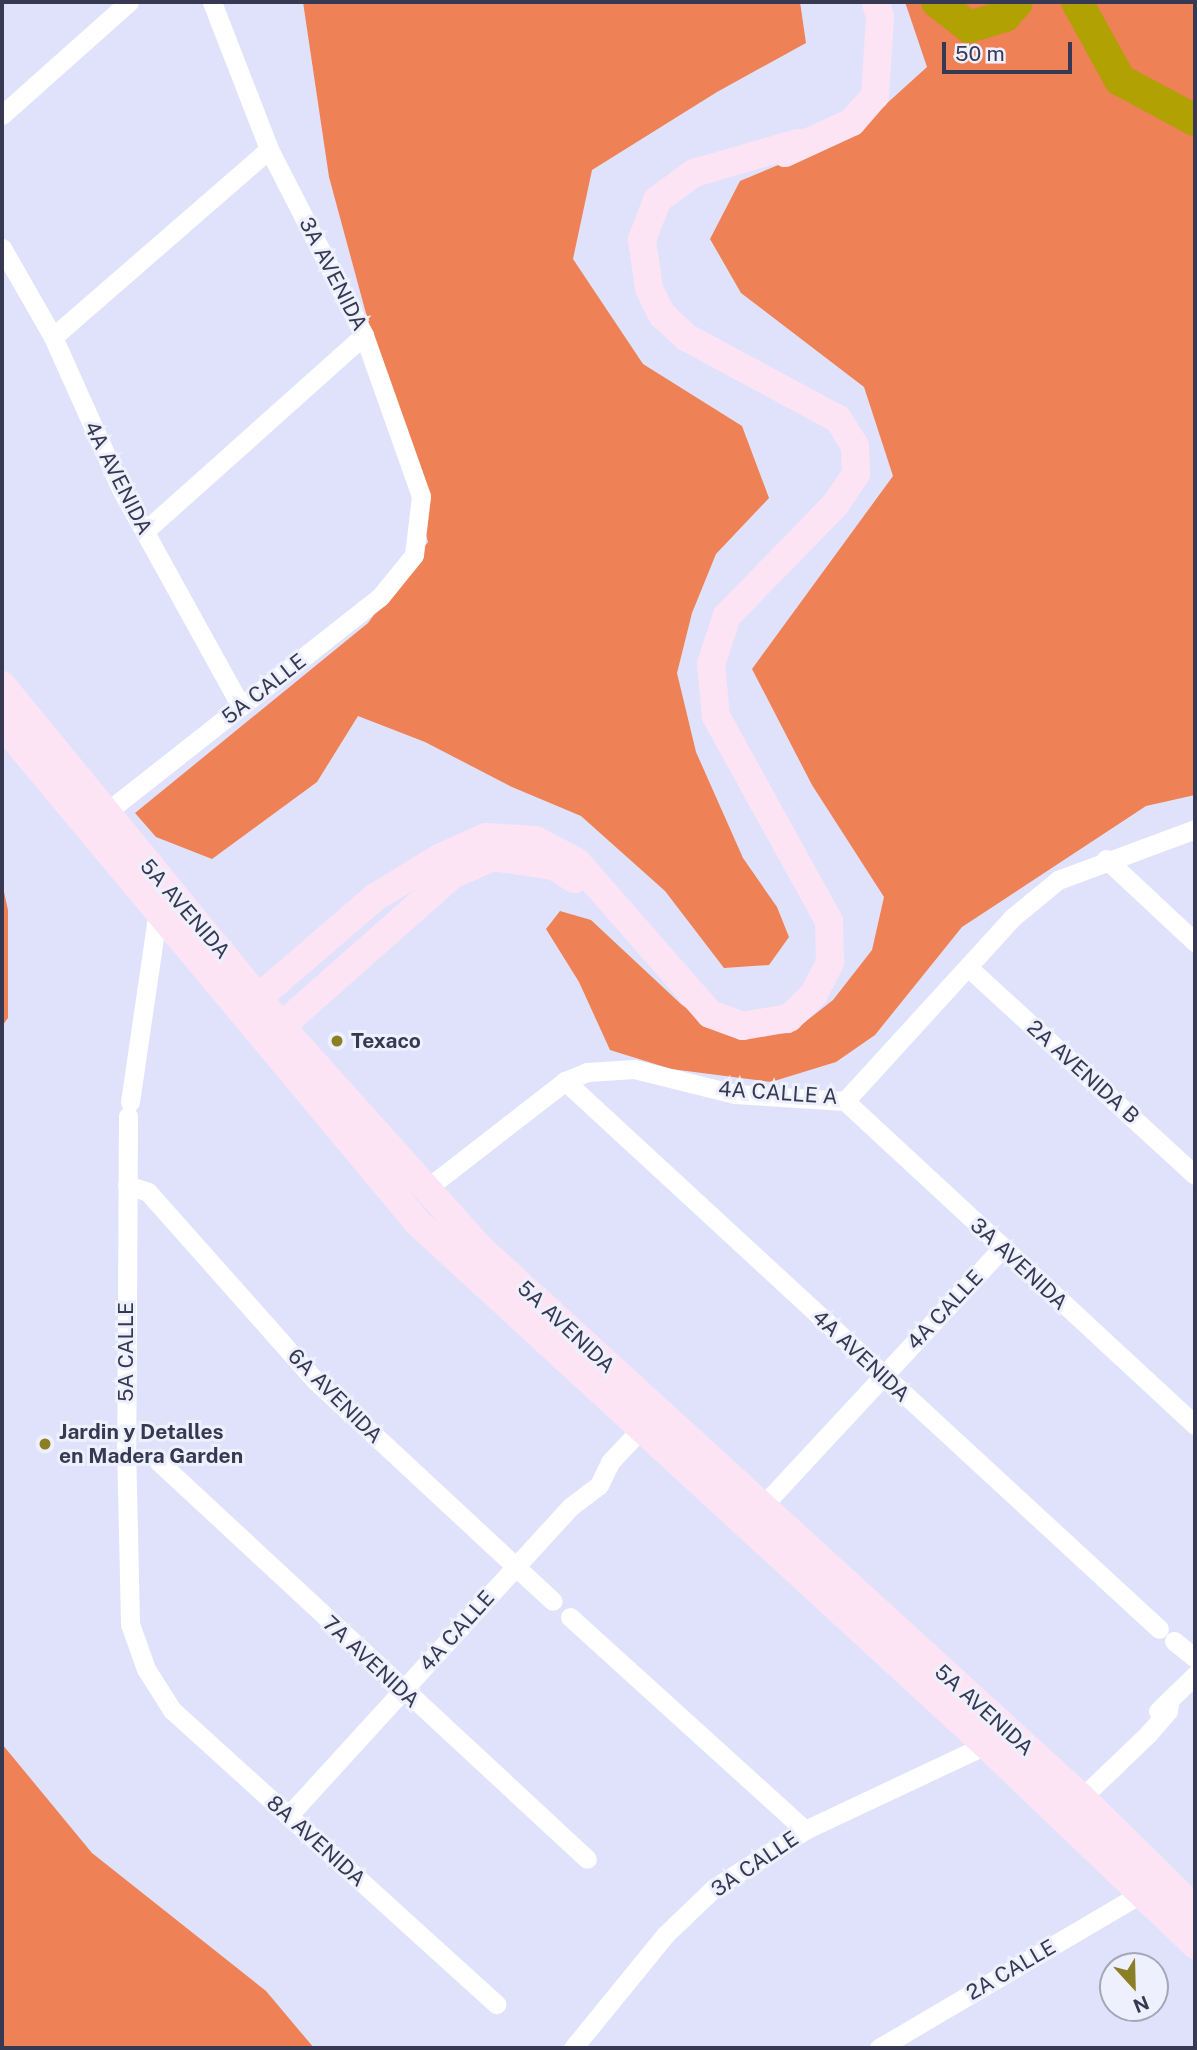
<!DOCTYPE html>
<html>
<head>
<meta charset="utf-8">
<style>
  body { margin:0 }
  #map { position:relative; width:1197px; height:2050px; overflow:hidden; background:#e0e2fc; font-family:"Public Sans",sans-serif }
  div>[style] { position:absolute }
  .forest>* { inset:0; background:#ee8156 }
  .river>* { height:32px; margin:-16px; padding:0 16px; transform-origin:16px; border-radius:16px; background:#b2a103 }
  .street>* { height:19px; margin:-9.5px; padding:0 9.5px; transform-origin:9.5px; border-radius:9.5px; background:#fff }
  .secondary>* { height:28px; margin:-14px; padding:0 14px; transform-origin:14px; border-radius:14px; background:#fde4f4 }
  .dots>* { width:19px; height:19px; translate:-50% -50%; box-sizing:border-box; border:4px solid #eff0fd; border-radius:50% }
  span { translate:-50% -50%; white-space:nowrap; text-align:center; line-height:1.15; -webkit-text-stroke:6px #eff0fd; paint-order:stroke }
  .street-label { font-size:21px; color:#373852 }
  .poi-label { font-size:21px; color:#373852; font-weight:700 }
  .left { translate:0 -50%; text-align:left }
  .frame { position:absolute; inset:0; border:4px solid #373852; pointer-events:none }
  .north { position:absolute; left:1099px; top:1952px; width:70px; height:70px; box-sizing:border-box; background:#eff0fd; border:2px solid #a5a6b9; border-radius:50%; rotate:158deg; font-size:19px; font-weight:700; line-height:28px; text-align:center; color:#373852 }
  .north::after { content:''; display:block; margin:auto; width:24px; height:32px; background:#8b7f26; clip-path:polygon(50% 0,100% 100%,50% 72%,0 100%) }
  .scale { position:absolute; left:942px; top:42px; width:130px; height:32px; box-sizing:border-box; border:4px solid #373852; border-top:0; padding-left:9px; font-size:21px; line-height:24px; white-space:nowrap; color:#373852; -webkit-text-stroke:5px #eff0fd; paint-order:stroke }
</style>
</head>
<body>
<div id="map">
  <div class="forest">
    <i style="clip-path:polygon(303px 2px,800px 2px,806px 43px,717px 92px,592px 170px,573px 259px,643px 364px,742px 426px,769px 498px,716px 554px,692px 613px,677px 673px,696px 752px,743px 858px,777px 907px,789px 937px,769px 965px,724px 968px,665px 891px,581px 816px,512px 787px,425px 742px,358px 716px,317px 782px,212px 859px,156px 837px,135px 813px,368px 623px,428px 542px,329px 177px)"></i>
    <i style="clip-path:polygon(905px 2px,1195px 2px,1195px 795px,1146px 806px,962px 927px,875px 1035px,836px 1062px,771px 1082px,671px 1069px,610px 1050px,579px 982px,546px 929px,560px 911px,591px 920px,682px 1005px,727px 1035px,791px 1033px,833px 1000px,872px 950px,884px 897px,812px 785px,752px 669px,893px 476px,864px 387px,741px 293px,710px 239px,740px 181px,853px 134px,927px 67px)"></i>
    <i style="clip-path:polygon(2px 883px,8px 910px,8px 1018px,2px 1026px)"></i>
    <i style="clip-path:polygon(2px 1744px,92px 1853px,266px 1991px,314px 2048px,2px 2048px)"></i>
  </div>
  <div class="river">
    <i style="left:937px;top:2px;width:41px;rotate:38deg"></i>
    <i style="left:969px;top:27px;width:38px;rotate:-17deg"></i>
    <i style="left:1005px;top:16px;width:18px;rotate:-49deg"></i>
    <i style="left:1077px;top:2px;width:89px;rotate:61.1deg"></i>
    <i style="left:1120px;top:80px;width:85px;rotate:28.1deg"></i>
  </div>
  <div class="street">
    <i style="left:2px;top:115px;width:170px;rotate:-41.7deg"></i>
    <i style="left:2px;top:248px;width:103px;rotate:60.2deg"></i>
    <i style="left:53px;top:337px;width:167px;rotate:65.9deg"></i>
    <i style="left:121px;top:489px;width:248px;rotate:61.1deg"></i>
    <i style="left:53px;top:337px;width:286px;rotate:-41deg"></i>
    <i style="left:145px;top:531px;width:294px;rotate:-41.8deg"></i>
    <i style="left:104px;top:814px;width:351px;rotate:-38.2deg"></i>
    <i style="left:380px;top:597px;width:54px;rotate:-51deg"></i>
    <i style="left:414px;top:555px;width:59px;rotate:-83.2deg"></i>
    <i style="left:421px;top:496px;width:171px;rotate:-109.5deg"></i>
    <i style="left:364px;top:335px;width:209px;rotate:-117.1deg"></i>
    <i style="left:269px;top:149px;width:158px;rotate:-111.2deg"></i>
    <i style="left:1106px;top:859px;width:122px;rotate:43deg"></i>
    <i style="left:970px;top:969px;width:305px;rotate:42.5deg"></i>
    <i style="left:565px;top:1081px;width:808px;rotate:42.69deg"></i>
    <i style="left:845px;top:1101px;width:477px;rotate:42.8deg"></i>
    <i style="left:130px;top:1102px;width:194px;rotate:-81.7deg"></i>
    <i style="left:128px;top:1116px;width:329px;rotate:90.3deg"></i>
    <i style="left:126px;top:1445px;width:179px;rotate:88.7deg"></i>
    <i style="left:130px;top:1624px;width:48px;rotate:70.4deg"></i>
    <i style="left:146px;top:1669px;width:49px;rotate:57.6deg"></i>
    <i style="left:172px;top:1710px;width:438px;rotate:42.2deg"></i>
    <i style="left:127px;top:1185px;width:22px;rotate:18deg"></i>
    <i style="left:148px;top:1192px;width:253px;rotate:48.4deg"></i>
    <i style="left:316px;top:1381px;width:323px;rotate:42.9deg"></i>
    <i style="left:426px;top:1189px;width:176px;rotate:-37.8deg"></i>
    <i style="left:565px;top:1081px;width:24px;rotate:-22deg"></i>
    <i style="left:587px;top:1072px;width:47px;rotate:-3.7deg"></i>
    <i style="left:634px;top:1069px;width:104px;rotate:13.9deg"></i>
    <i style="left:735px;top:1094px;width:110px;rotate:3.6deg"></i>
    <i style="left:845px;top:1101px;width:248px;rotate:-47.6deg"></i>
    <i style="left:1012px;top:918px;width:60px;rotate:-39.6deg"></i>
    <i style="left:1058px;top:880px;width:146px;rotate:-20.4deg"></i>
    <i style="left:158px;top:1461px;width:585px;rotate:42.85deg"></i>
    <i style="left:754px;top:1515px;width:363px;rotate:-47.1deg"></i>
    <i style="left:570px;top:1617px;width:317px;rotate:42.2deg"></i>
    <i style="left:1174px;top:1641px;width:27px;rotate:39deg"></i>
    <i style="left:1158px;top:1711px;width:52px;rotate:-44.2deg"></i>
    <i style="left:1073px;top:1806px;width:104px;rotate:-43.8deg"></i>
    <i style="left:1148px;top:1734px;width:30px;rotate:-49deg"></i>
    <i style="left:1168px;top:1711px;width:7px;rotate:-82deg"></i>
    <i style="left:288px;top:1816px;width:418px;rotate:-47.6deg"></i>
    <i style="left:570px;top:1507px;width:36px;rotate:-37deg"></i>
    <i style="left:599px;top:1485px;width:25px;rotate:-64deg"></i>
    <i style="left:610px;top:1462px;width:47px;rotate:-46.7deg"></i>
    <i style="left:573px;top:2048px;width:147px;rotate:-50.8deg"></i>
    <i style="left:666px;top:1934px;width:66px;rotate:-43.8deg"></i>
    <i style="left:714px;top:1888px;width:108px;rotate:-32.5deg"></i>
    <i style="left:805px;top:1830px;width:200px;rotate:-25.2deg"></i>
    <i style="left:879px;top:2048px;width:308px;rotate:-30.5deg"></i>
  </div>
  <div class="secondary">
    <i style="left:785px;top:153px;width:74px;rotate:-24.8deg"></i>
    <i style="left:852px;top:122px;width:35px;rotate:-49deg"></i>
    <i style="left:875px;top:96px;width:78px;rotate:-86.3deg"></i>
    <i style="left:880px;top:18px;width:16px;rotate:-104deg"></i>
    <i style="left:2px;top:685px;width:439px;rotate:50.7deg"></i>
    <i style="left:280px;top:1025px;width:301px;rotate:48.1deg"></i>
    <i style="left:481px;top:1249px;width:813px;rotate:42.41deg"></i>
    <i style="left:1081px;top:1797px;width:160px;rotate:44.5deg"></i>
    <i style="left:2px;top:724px;width:650px;rotate:50.18deg"></i>
    <i style="left:418px;top:1223px;width:771px;rotate:42.58deg"></i>
    <i style="left:986px;top:1745px;width:289px;rotate:43.7deg"></i>
    <i style="left:244px;top:1010px;width:172px;rotate:-40.7deg"></i>
    <i style="left:374px;top:898px;width:79px;rotate:-31.5deg"></i>
    <i style="left:441px;top:857px;width:49px;rotate:-24deg"></i>
    <i style="left:486px;top:837px;width:49px;rotate:3.5deg"></i>
    <i style="left:535px;top:840px;width:47px;rotate:27.6deg"></i>
    <i style="left:577px;top:862px;width:202px;rotate:48.8deg"></i>
    <i style="left:710px;top:1014px;width:35px;rotate:20deg"></i>
    <i style="left:743px;top:1026px;width:47px;rotate:-9.9deg"></i>
    <i style="left:789px;top:1018px;width:35px;rotate:-44deg"></i>
    <i style="left:814px;top:994px;width:36px;rotate:-63deg"></i>
    <i style="left:830px;top:962px;width:41px;rotate:-91.4deg"></i>
    <i style="left:829px;top:921px;width:234px;rotate:-118.9deg"></i>
    <i style="left:716px;top:716px;width:52px;rotate:-95.5deg"></i>
    <i style="left:711px;top:664px;width:51px;rotate:-71.6deg"></i>
    <i style="left:727px;top:616px;width:155px;rotate:-45.8deg"></i>
    <i style="left:835px;top:505px;width:37px;rotate:-56deg"></i>
    <i style="left:856px;top:474px;width:28px;rotate:-92deg"></i>
    <i style="left:855px;top:446px;width:32px;rotate:-122deg"></i>
    <i style="left:838px;top:419px;width:173px;rotate:-151.7deg"></i>
    <i style="left:686px;top:337px;width:33px;rotate:-137deg"></i>
    <i style="left:662px;top:315px;width:30px;rotate:-116deg"></i>
    <i style="left:649px;top:288px;width:49px;rotate:-98.3deg"></i>
    <i style="left:642px;top:240px;width:43px;rotate:-69.4deg"></i>
    <i style="left:657px;top:200px;width:46px;rotate:-36.1deg"></i>
    <i style="left:694px;top:173px;width:108px;rotate:-16.1deg"></i>
    <i style="left:268px;top:1038px;width:246px;rotate:-41.5deg"></i>
    <i style="left:452px;top:875px;width:45px;rotate:-23.7deg"></i>
    <i style="left:493px;top:857px;width:62px;rotate:8.4deg"></i>
    <i style="left:554px;top:866px;width:24px;rotate:33deg"></i>
  </div>
  <div class="dots">
    <i style="left:337px;top:1041px;background:#8b7f26"></i>
    <i style="left:45px;top:1444px;background:#8b7f26"></i>
  </div>
  <div class="street-label">
    <span style="left:333px;top:274px;rotate:63deg">3A AVENIDA</span>
    <span style="left:118px;top:478px;rotate:63deg">4A AVENIDA</span>
    <span style="left:264px;top:689px;rotate:-38deg">5A CALLE</span>
    <span style="left:185px;top:909px;rotate:49deg">5A AVENIDA</span>
    <span style="left:1083px;top:1072px;rotate:42deg">2A AVENIDA B</span>
    <span style="left:778px;top:1093px;rotate:4deg">4A CALLE A</span>
    <span style="left:1019px;top:1264px;rotate:43deg">3A AVENIDA</span>
    <span style="left:945px;top:1310px;rotate:-47deg">4A CALLE</span>
    <span style="left:566px;top:1327px;rotate:43deg">5A AVENIDA</span>
    <span style="left:126px;top:1352px;rotate:-90deg">5A CALLE</span>
    <span style="left:861px;top:1356px;rotate:43deg">4A AVENIDA</span>
    <span style="left:335px;top:1396px;rotate:45deg">6A AVENIDA</span>
    <span style="left:457px;top:1631px;rotate:-48deg">4A CALLE</span>
    <span style="left:371px;top:1662px;rotate:43deg">7A AVENIDA</span>
    <span style="left:984px;top:1710px;rotate:42deg">5A AVENIDA</span>
    <span style="left:316px;top:1841px;rotate:42deg">8A AVENIDA</span>
    <span style="left:755px;top:1864px;rotate:-34deg">3A CALLE</span>
    <span style="left:1011px;top:1970px;rotate:-30deg">2A CALLE</span>
  </div>
  <div class="poi-label">
    <span class="left" style="left:351px;top:1041px">Texaco</span>
    <span class="left" style="left:59px;top:1444px">Jardin y Detalles<br>en Madera Garden</span>
  </div>
  <div class="frame"></div>
  <div class="north">N</div>
  <div class="scale">50 m</div>
</div>
</body>
</html>
